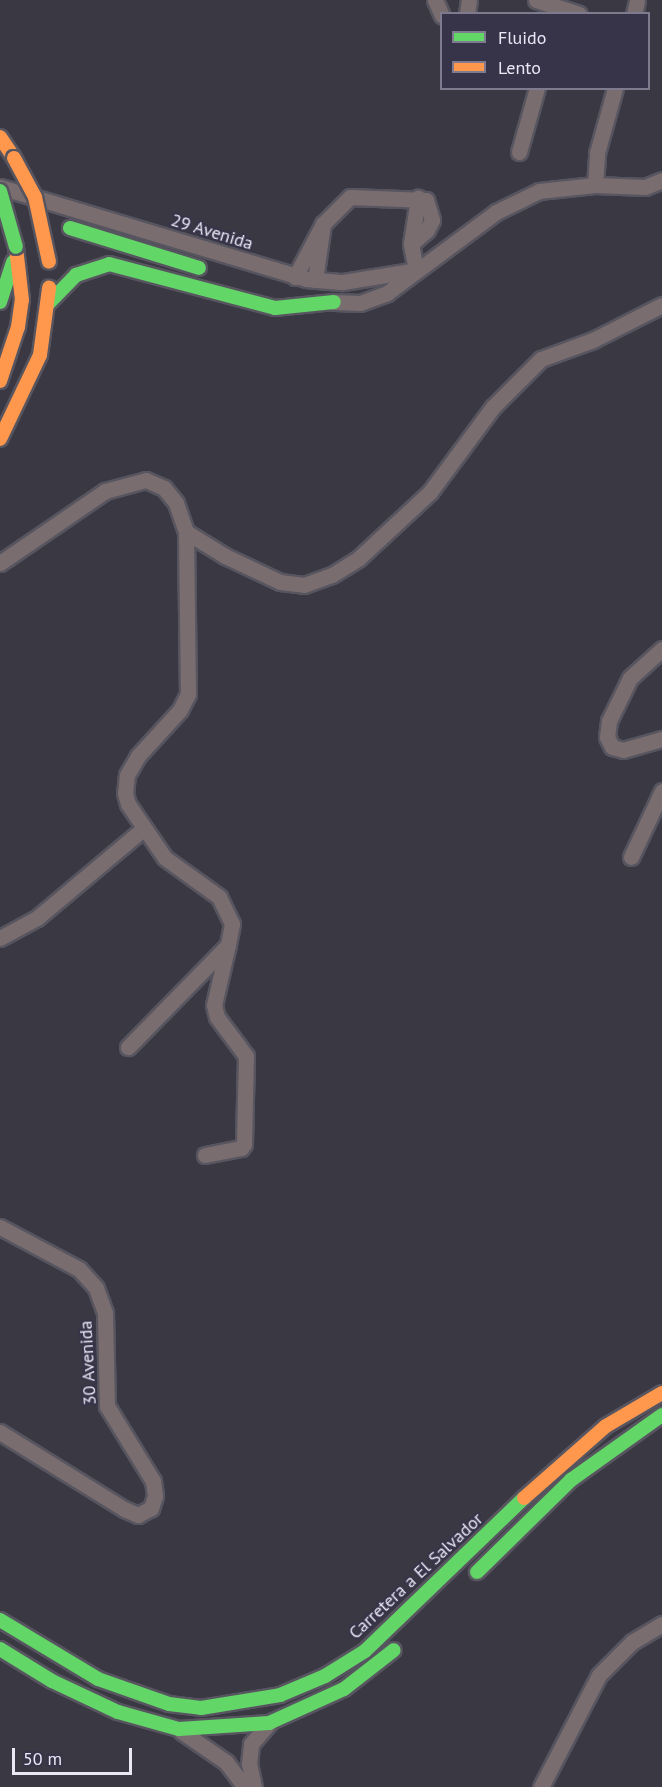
<!DOCTYPE html>
<html>
<head>
<meta charset="utf-8">
<style>
  body { margin:0 }
  #map { position:relative; width:662px; height:1787px; overflow:hidden; background:#3a3843; font-family:"PT Sans",sans-serif }
  div>[style] { position:absolute }
  .roads { filter:drop-shadow(2px 0 #57555f) drop-shadow(-2px 0 #57555f) drop-shadow(0 2px #57555f) drop-shadow(0 -2px #57555f) }
  .street>* { height:15px; margin:-7.5px; padding:0 7.5px; transform-origin:7.5px; border-radius:7.5px; background:#7a6d70 }
  .fast>* { height:14px; margin:-7px; padding:0 7px; transform-origin:7px; border-radius:7px; background:#63d668 }
  .slow>* { height:14px; margin:-7px; padding:0 7px; transform-origin:7px; border-radius:7px; background:#ff974d }
  .bridges { filter:drop-shadow(2px 0 #57555f) drop-shadow(-2px 0 #57555f) drop-shadow(0 2px #57555f) drop-shadow(0 -2px #57555f) }
  .fast-bridge>* { height:14px; margin:-7px; padding:0 7px; transform-origin:7px; border-radius:7px; background:#63d668 }
  .slow-bridge>* { height:14px; margin:-7px; padding:0 7px; transform-origin:7px; border-radius:7px; background:#ff974d }
  span { translate:-50% -50%; white-space:nowrap; text-align:center; line-height:1.15; -webkit-text-stroke:4.5px #373348; paint-order:stroke }
  .street-label { font-size:18px; color:#ebe8f6 }
  .legend { position:absolute; left:440px; top:12px; width:210px; height:78px; box-sizing:border-box; background:#373348; border:2px solid #7f7b8e; margin:0; padding:8px 10px; list-style:none; font-size:18px; color:#ebe8f6 }
  .legend li { display:flex; align-items:center; gap:12px; height:30px }
  .legend b { width:30px; border:2px solid #7f7b8e }
  .scale { position:absolute; left:12px; top:1748px; width:120px; height:27px; box-sizing:border-box; border:3px solid #ebe8f6; border-top:0; padding-left:8px; font-size:18px; line-height:21px; white-space:nowrap; color:#ebe8f6; -webkit-text-stroke:4px #373348; paint-order:stroke }
</style>
</head>
<body>
<div id="map">
  <div class="roads">
    <div class="street">
      <i style="left:435px;top:0;width:17px;rotate:66deg"></i>
      <i style="left:536px;top:0;width:45px;rotate:18deg"></i>
      <i style="left:467px;top:14px;width:14px;rotate:-82deg"></i>
      <i style="left:634px;top:14px;width:13px;rotate:-77deg"></i>
      <i style="left:519px;top:152px;width:66px;rotate:-74.3deg"></i>
      <i style="left:595px;top:185px;width:32px;rotate:-86deg"></i>
      <i style="left:597px;top:153px;width:67px;rotate:-74.5deg"></i>
      <i style="left:0;top:187px;width:320px;rotate:16.7deg"></i>
      <i style="left:306px;top:279px;width:37px;rotate:5deg"></i>
      <i style="left:343px;top:282px;width:74px;rotate:-9.3deg"></i>
      <i style="left:416px;top:270px;width:26px;rotate:-101deg"></i>
      <i style="left:411px;top:244px;width:47px;rotate:-81.3deg"></i>
      <i style="left:295px;top:277px;width:60px;rotate:-62.2deg"></i>
      <i style="left:323px;top:224px;width:38px;rotate:-45deg"></i>
      <i style="left:350px;top:197px;width:76px;rotate:2.3deg"></i>
      <i style="left:426px;top:200px;width:21px;rotate:73deg"></i>
      <i style="left:432px;top:220px;width:11px;rotate:117deg"></i>
      <i style="left:427px;top:230px;width:21px;rotate:139deg"></i>
      <i style="left:315px;top:280px;width:57px;rotate:-81.9deg"></i>
      <i style="left:334px;top:302px;width:26px;rotate:2deg"></i>
      <i style="left:360px;top:303px;width:29px;rotate:-20deg"></i>
      <i style="left:387px;top:293px;width:136px;rotate:-36.6deg"></i>
      <i style="left:496px;top:212px;width:48px;rotate:-26deg"></i>
      <i style="left:539px;top:191px;width:56px;rotate:-6.1deg"></i>
      <i style="left:595px;top:185px;width:50px;rotate:2.3deg"></i>
      <i style="left:645px;top:187px;width:18px;rotate:-22deg"></i>
      <i style="left:186px;top:532px;width:46px;rotate:31.6deg"></i>
      <i style="left:225px;top:556px;width:61px;rotate:25.3deg"></i>
      <i style="left:280px;top:582px;width:24px;rotate:7deg"></i>
      <i style="left:304px;top:585px;width:30px;rotate:-20deg"></i>
      <i style="left:332px;top:575px;width:32px;rotate:-32deg"></i>
      <i style="left:359px;top:558px;width:97px;rotate:-42.9deg"></i>
      <i style="left:430px;top:492px;width:106px;rotate:-53.5deg"></i>
      <i style="left:493px;top:407px;width:68px;rotate:-45deg"></i>
      <i style="left:541px;top:359px;width:55px;rotate:-20.1deg"></i>
      <i style="left:593px;top:340px;width:77px;rotate:-26.9deg"></i>
      <i style="left:0;top:563px;width:127px;rotate:-34.4deg"></i>
      <i style="left:105px;top:491px;width:42px;rotate:-15deg"></i>
      <i style="left:146px;top:480px;width:20px;rotate:24deg"></i>
      <i style="left:164px;top:488px;width:19px;rotate:51deg"></i>
      <i style="left:176px;top:503px;width:31px;rotate:71deg"></i>
      <i style="left:186px;top:532px;width:162px;rotate:89.3deg"></i>
      <i style="left:188px;top:694px;width:18px;rotate:117deg"></i>
      <i style="left:180px;top:710px;width:62px;rotate:132.4deg"></i>
      <i style="left:138px;top:756px;width:22px;rotate:120deg"></i>
      <i style="left:127px;top:775px;width:18px;rotate:96deg"></i>
      <i style="left:125px;top:793px;width:11px;rotate:75deg"></i>
      <i style="left:128px;top:804px;width:65px;rotate:55.6deg"></i>
      <i style="left:165px;top:858px;width:67px;rotate:35.8deg"></i>
      <i style="left:219px;top:897px;width:30px;rotate:64deg"></i>
      <i style="left:232px;top:924px;width:21px;rotate:101deg"></i>
      <i style="left:228px;top:945px;width:143px;rotate:134.4deg"></i>
      <i style="left:662px;top:649px;width:43px;rotate:137.8deg"></i>
      <i style="left:630px;top:678px;width:48px;rotate:116deg"></i>
      <i style="left:609px;top:721px;width:16px;rotate:97deg"></i>
      <i style="left:607px;top:737px;width:11px;rotate:63deg"></i>
      <i style="left:612px;top:747px;width:11px;rotate:15deg"></i>
      <i style="left:623px;top:750px;width:41px;rotate:-15.8deg"></i>
      <i style="left:631px;top:857px;width:73px;rotate:-64.8deg"></i>
      <i style="left:0;top:938px;width:42px;rotate:-28.4deg"></i>
      <i style="left:37px;top:918px;width:138px;rotate:-40deg"></i>
      <i style="left:205px;top:1155px;width:37px;rotate:-11deg"></i>
      <i style="left:241px;top:1148px;width:5px;rotate:-53deg"></i>
      <i style="left:244px;top:1144px;width:88px;rotate:-88.7deg"></i>
      <i style="left:246px;top:1056px;width:49px;rotate:-126.6deg"></i>
      <i style="left:217px;top:1017px;width:12px;rotate:-104deg"></i>
      <i style="left:214px;top:1005px;width:62px;rotate:-76.9deg"></i>
      <i style="left:0;top:1227px;width:89px;rotate:28deg"></i>
      <i style="left:79px;top:1269px;width:25px;rotate:48deg"></i>
      <i style="left:96px;top:1288px;width:27px;rotate:70deg"></i>
      <i style="left:105px;top:1313px;width:93px;rotate:88.8deg"></i>
      <i style="left:107px;top:1406px;width:88px;rotate:58.5deg"></i>
      <i style="left:153px;top:1481px;width:15px;rotate:82deg"></i>
      <i style="left:155px;top:1496px;width:13px;rotate:108deg"></i>
      <i style="left:151px;top:1508px;width:15px;rotate:152deg"></i>
      <i style="left:138px;top:1515px;width:15px;rotate:-157deg"></i>
      <i style="left:124px;top:1509px;width:146px;rotate:-148.2deg"></i>
      <i style="left:181px;top:1731px;width:55px;rotate:34.6deg"></i>
      <i style="left:226px;top:1762px;width:31px;rotate:53deg"></i>
      <i style="left:254px;top:1787px;width:24px;rotate:-102deg"></i>
      <i style="left:249px;top:1764px;width:20px;rotate:-84deg"></i>
      <i style="left:251px;top:1744px;width:28px;rotate:-49deg"></i>
      <i style="left:541px;top:1787px;width:126px;rotate:-62.6deg"></i>
      <i style="left:599px;top:1675px;width:47px;rotate:-45deg"></i>
      <i style="left:632px;top:1642px;width:35px;rotate:-31deg"></i>
    </div>
    <div class="fast">
      <i style="left:70px;top:228px;width:135px;rotate:17.2deg"></i>
      <i style="left:0;top:302px;width:42px;rotate:-72deg"></i>
      <i style="left:47px;top:305px;width:42px;rotate:-46deg"></i>
      <i style="left:76px;top:275px;width:35px;rotate:-18deg"></i>
      <i style="left:109px;top:264px;width:172px;rotate:14.8deg"></i>
      <i style="left:275px;top:308px;width:59px;rotate:-5.8deg"></i>
      <i style="left:477px;top:1572px;width:132px;rotate:-44.4deg"></i>
      <i style="left:571px;top:1480px;width:112px;rotate:-35.5deg"></i>
      <i style="left:0;top:1620px;width:114px;rotate:31deg"></i>
      <i style="left:98px;top:1679px;width:75px;rotate:19.4deg"></i>
      <i style="left:169px;top:1704px;width:32px;rotate:7deg"></i>
      <i style="left:201px;top:1708px;width:80px;rotate:-9.3deg"></i>
      <i style="left:280px;top:1695px;width:49px;rotate:-22.9deg"></i>
      <i style="left:325px;top:1676px;width:47px;rotate:-32deg"></i>
      <i style="left:365px;top:1651px;width:221px;rotate:-43.9deg"></i>
      <i style="left:0;top:1649px;width:61px;rotate:31.6deg"></i>
      <i style="left:52px;top:1681px;width:73px;rotate:25.2deg"></i>
      <i style="left:118px;top:1712px;width:63px;rotate:15.6deg"></i>
      <i style="left:179px;top:1729px;width:90px;rotate:-3.8deg"></i>
      <i style="left:269px;top:1723px;width:82px;rotate:-24.4deg"></i>
      <i style="left:344px;top:1689px;width:63px;rotate:-38deg"></i>
    </div>
    <div class="slow">
      <i style="left:0;top:137px;width:25px;rotate:56deg"></i>
      <i style="left:0;top:381px;width:57px;rotate:-71.6deg"></i>
      <i style="left:18px;top:327px;width:27px;rotate:-82deg"></i>
      <i style="left:22px;top:300px;width:53px;rotate:-96.5deg"></i>
      <i style="left:0;top:439px;width:93px;rotate:-64.5deg"></i>
      <i style="left:40px;top:355px;width:68px;rotate:-82.3deg"></i>
      <i style="left:524px;top:1498px;width:109px;rotate:-41.3deg"></i>
      <i style="left:606px;top:1426px;width:65px;rotate:-30.5deg"></i>
    </div>
  </div>
  <div class="bridges">
    <div class="fast-bridge">
      <i style="left:0;top:191px;width:58px;rotate:74.1deg"></i>
    </div>
    <div class="slow-bridge">
      <i style="left:14px;top:158px;width:44px;rotate:61.7deg"></i>
      <i style="left:35px;top:197px;width:66px;rotate:77.8deg"></i>
    </div>
  </div>
  <div class="street-label">
    <span style="left:212px;top:232px;rotate:17deg">29 Avenida</span>
    <span style="left:88px;top:1363px;rotate:-93deg">30 Avenida</span>
    <span style="left:416px;top:1576px;rotate:-43deg">Carretera a El Salvador</span>
  </div>
  <ul class="legend">
  <li><b style="height:8px;background:#63d668"></b>Fluido</li>
  <li><b style="height:8px;background:#ff974d"></b>Lento</li>
  </ul>
  <div class="scale">50 m</div>
</div>
</body>
</html>
